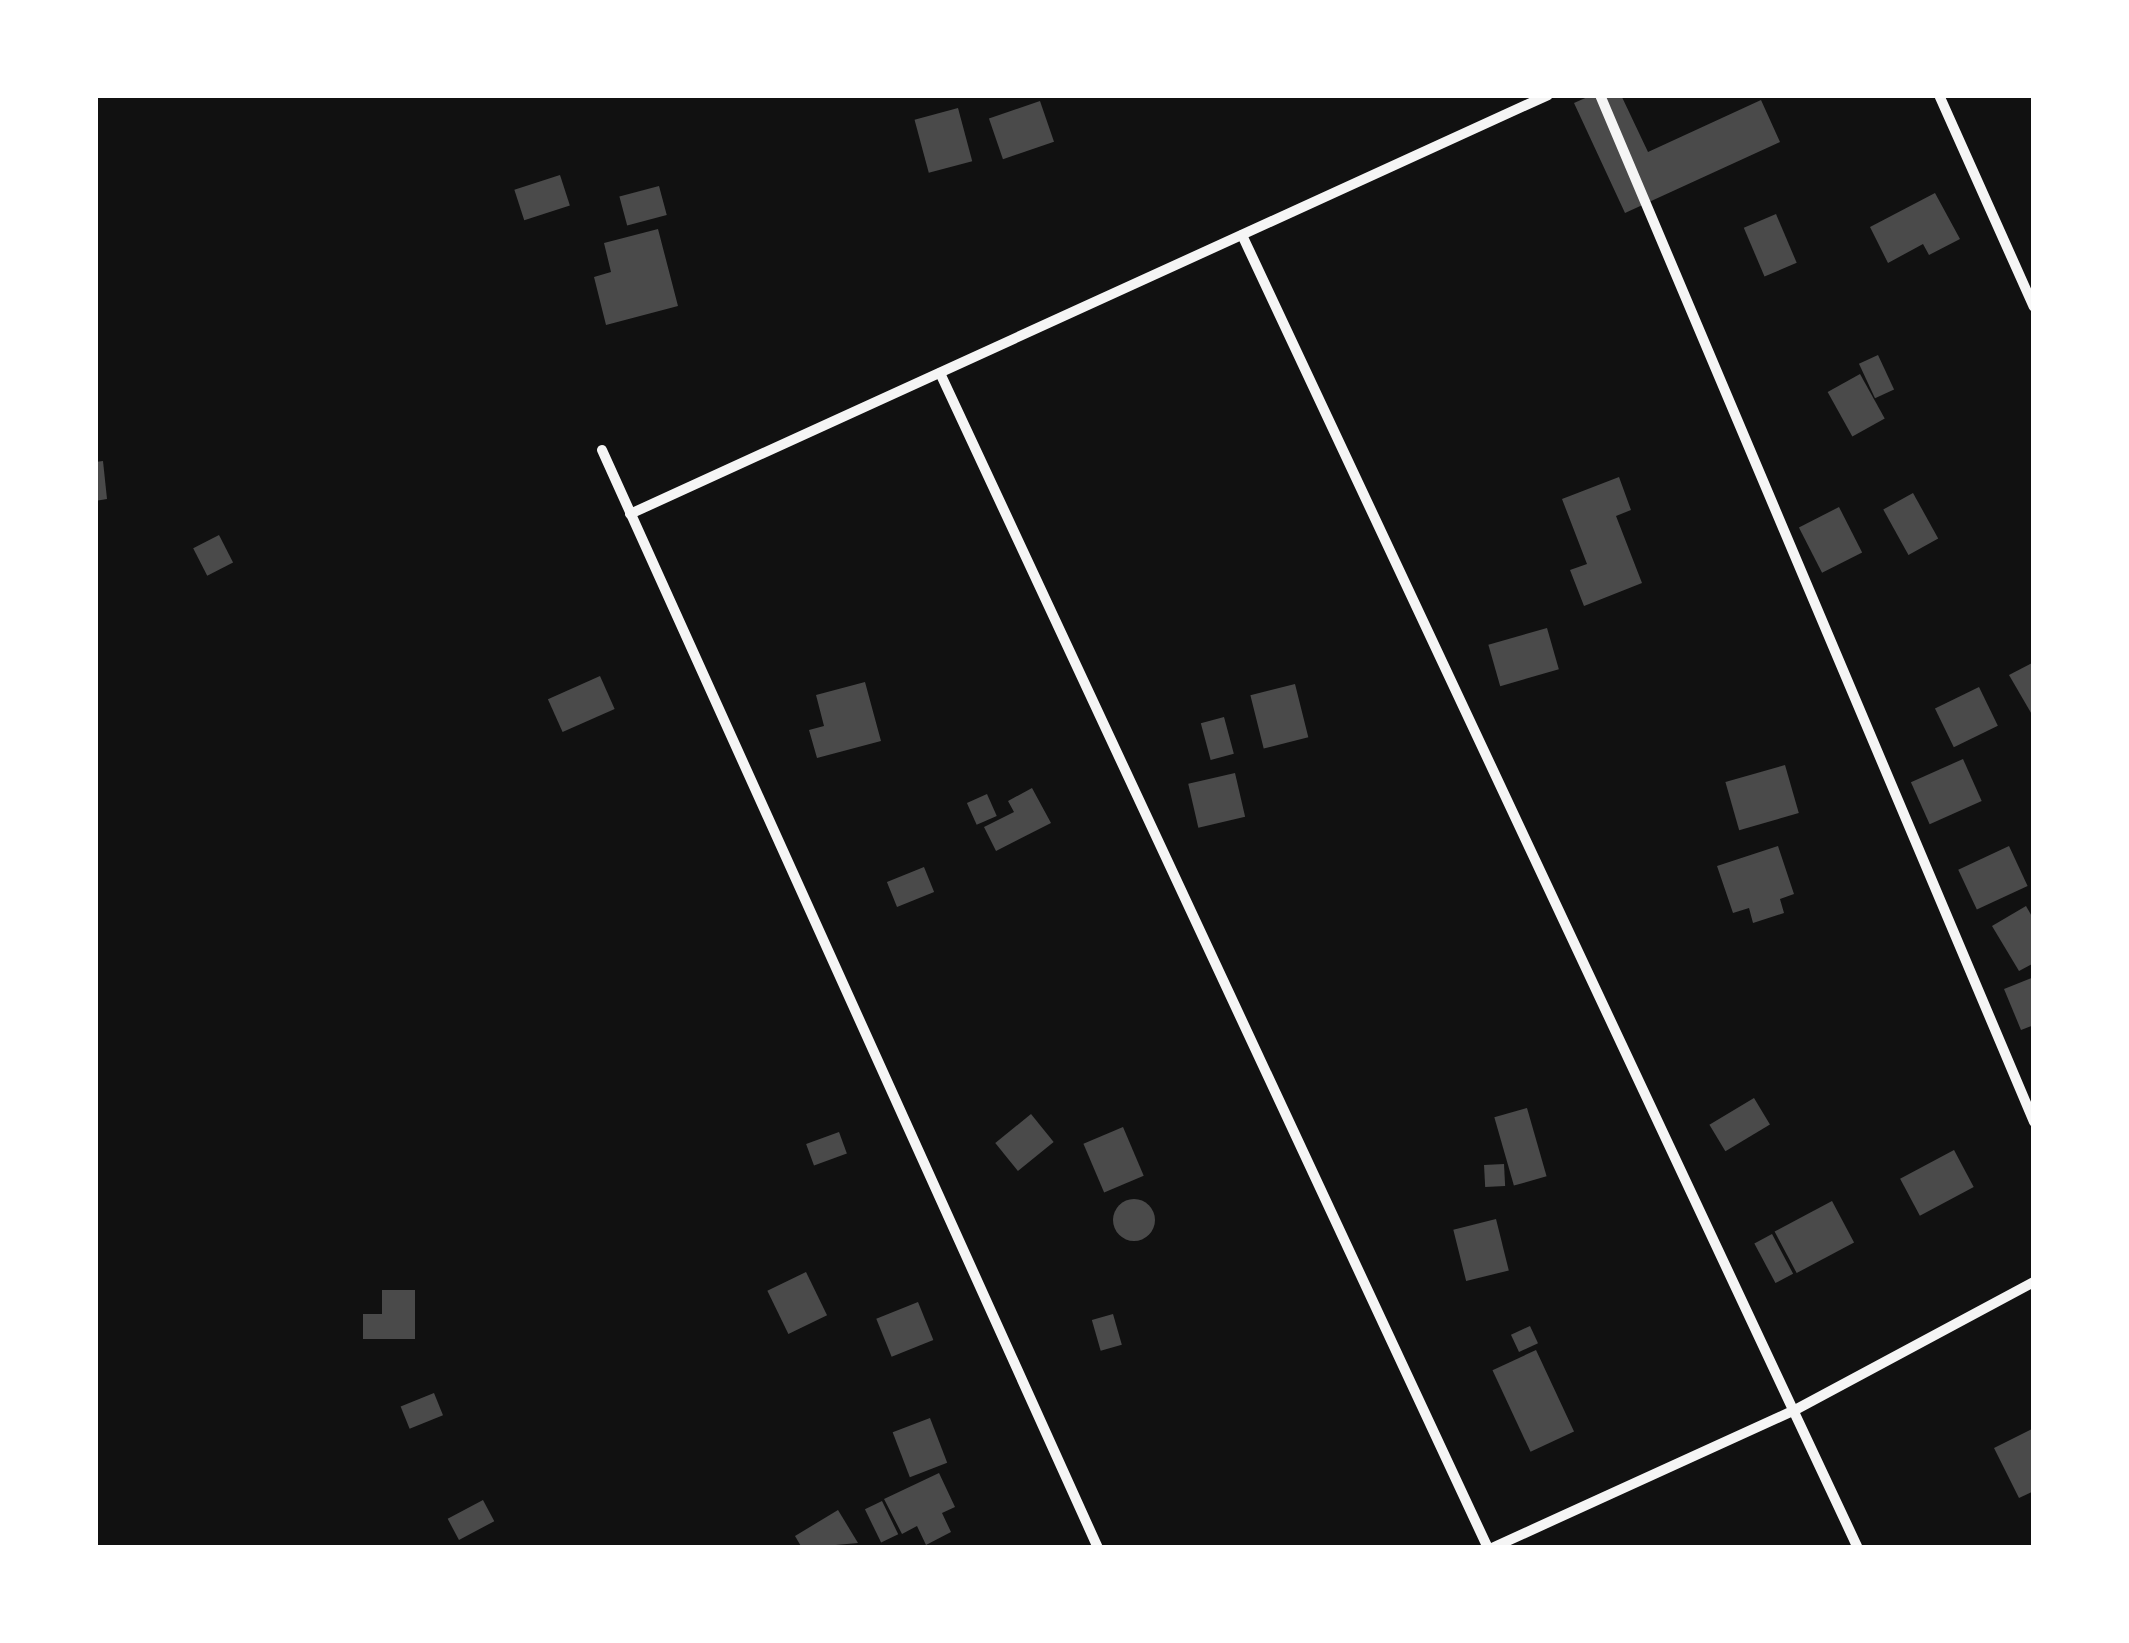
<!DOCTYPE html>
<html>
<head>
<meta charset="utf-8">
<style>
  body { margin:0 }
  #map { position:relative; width:2129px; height:1643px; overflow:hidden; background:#111; font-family:Inter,sans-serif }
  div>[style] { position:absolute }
  .building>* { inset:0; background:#4a4a4a; transform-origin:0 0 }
  .round { border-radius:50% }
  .minor>* { height:10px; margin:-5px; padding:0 5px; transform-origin:5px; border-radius:5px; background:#f5f5f5 }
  span { translate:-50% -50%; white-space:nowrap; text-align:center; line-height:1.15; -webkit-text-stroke:8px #fff; paint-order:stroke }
  .frame { position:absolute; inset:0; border:98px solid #fff; pointer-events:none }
</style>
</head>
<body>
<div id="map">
  <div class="building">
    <i style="clip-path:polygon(1592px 95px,1621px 95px,1648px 152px,1761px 100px,1780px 142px,1625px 213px,1574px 103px)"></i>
    <i style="left:1040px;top:101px;width:43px;height:54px;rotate:71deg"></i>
    <i style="left:958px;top:108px;width:55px;height:45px;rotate:75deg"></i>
    <i style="left:560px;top:175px;width:32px;height:48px;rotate:72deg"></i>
    <i style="left:659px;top:186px;width:30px;height:41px;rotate:75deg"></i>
    <i style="clip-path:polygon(1935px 193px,1960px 239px,1929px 255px,1923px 244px,1888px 263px,1870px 227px)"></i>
    <i style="left:1776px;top:214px;width:53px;height:35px;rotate:67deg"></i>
    <i style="clip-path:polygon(658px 229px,678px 306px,606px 325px,594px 277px,611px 272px,604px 243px)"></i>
    <i style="left:1878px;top:355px;width:38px;height:21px;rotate:65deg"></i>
    <i style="left:1860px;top:374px;width:51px;height:37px;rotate:61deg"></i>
    <i style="clip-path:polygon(103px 461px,107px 499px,95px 501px,95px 462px)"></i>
    <i style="clip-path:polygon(1619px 477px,1631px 510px,1616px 516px,1642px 583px,1584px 606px,1570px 570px,1587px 564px,1562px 499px)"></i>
    <i style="left:1913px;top:493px;width:52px;height:34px;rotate:61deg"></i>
    <i style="left:1839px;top:507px;width:51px;height:45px;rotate:63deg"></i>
    <i style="left:219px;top:535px;width:31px;height:29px;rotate:63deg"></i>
    <i style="left:1547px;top:628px;width:43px;height:61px;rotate:74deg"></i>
    <i style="clip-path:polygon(2034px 662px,2034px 718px,2009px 675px)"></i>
    <i style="left:600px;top:676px;width:36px;height:57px;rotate:66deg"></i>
    <i style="clip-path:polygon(865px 682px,881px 741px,817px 758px,809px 730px,824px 726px,816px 695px)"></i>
    <i style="left:1295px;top:684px;width:55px;height:46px;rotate:76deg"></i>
    <i style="left:1979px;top:687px;width:43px;height:49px;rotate:64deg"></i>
    <i style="left:1224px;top:717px;width:38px;height:24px;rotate:75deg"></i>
    <i style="left:1963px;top:759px;width:46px;height:57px;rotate:66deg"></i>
    <i style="left:1785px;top:765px;width:50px;height:62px;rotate:74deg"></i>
    <i style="left:1235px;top:773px;width:45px;height:48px;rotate:77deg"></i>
    <i style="clip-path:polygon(1032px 788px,1051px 823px,996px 851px,984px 827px,1014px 812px,1008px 801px)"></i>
    <i style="left:987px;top:794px;width:24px;height:22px;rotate:66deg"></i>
    <i style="clip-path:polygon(1778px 846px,1794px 894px,1780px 899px,1784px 913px,1753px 923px,1749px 908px,1733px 913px,1717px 866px)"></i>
    <i style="left:2009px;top:846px;width:44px;height:56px;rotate:65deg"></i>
    <i style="left:924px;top:867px;width:27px;height:40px;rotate:68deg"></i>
    <i style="clip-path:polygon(2026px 906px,2034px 920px,2034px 963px,2019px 971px,1992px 926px)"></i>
    <i style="clip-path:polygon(2034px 977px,2034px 1025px,2021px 1030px,2004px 989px)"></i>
    <i style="left:1754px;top:1098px;width:31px;height:52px;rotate:59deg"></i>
    <i style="left:1527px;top:1108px;width:71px;height:34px;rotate:74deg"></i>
    <i style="left:1031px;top:1114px;width:36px;height:46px;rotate:51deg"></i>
    <i style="left:1123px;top:1127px;width:53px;height:43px;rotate:67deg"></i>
    <i style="left:839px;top:1132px;width:23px;height:35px;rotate:70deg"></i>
    <i style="left:1954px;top:1150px;width:42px;height:61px;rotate:62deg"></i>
    <i style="left:1504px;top:1164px;width:22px;height:20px;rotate:87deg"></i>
    <i class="round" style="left:1113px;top:1199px;width:42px;height:42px"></i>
    <i style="left:1832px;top:1201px;width:47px;height:65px;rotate:62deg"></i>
    <i style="left:1496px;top:1219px;width:53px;height:44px;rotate:76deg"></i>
    <i style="left:1772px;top:1234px;width:45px;height:20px;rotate:62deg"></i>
    <i style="left:806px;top:1272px;width:48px;height:43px;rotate:64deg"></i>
    <i style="clip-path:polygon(382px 1290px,415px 1290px,415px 1339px,363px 1339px,363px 1314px,382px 1314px)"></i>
    <i style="left:918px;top:1302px;width:41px;height:45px;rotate:68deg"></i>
    <i style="left:1113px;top:1314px;width:32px;height:22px;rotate:74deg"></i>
    <i style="left:1530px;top:1326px;width:19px;height:21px;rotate:65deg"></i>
    <i style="left:1536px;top:1350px;width:90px;height:48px;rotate:65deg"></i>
    <i style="left:434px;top:1393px;width:24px;height:36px;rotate:68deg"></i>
    <i style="left:930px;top:1418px;width:48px;height:40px;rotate:69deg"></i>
    <i style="clip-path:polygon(2034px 1428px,2034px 1491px,2019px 1498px,1994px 1448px)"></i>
    <i style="clip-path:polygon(939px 1473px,955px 1507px,942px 1513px,951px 1532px,926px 1545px,917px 1526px,902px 1534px,884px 1499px)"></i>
    <i style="left:483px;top:1500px;width:24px;height:40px;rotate:62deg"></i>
    <i style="left:882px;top:1501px;width:37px;height:19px;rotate:64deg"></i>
    <i style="clip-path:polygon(838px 1510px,858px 1543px,802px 1548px,795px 1536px)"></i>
  </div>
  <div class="minor">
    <i style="left:1600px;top:95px;width:1115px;rotate:67.09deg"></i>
    <i style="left:1939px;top:95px;width:232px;rotate:65.9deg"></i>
    <i style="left:1242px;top:235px;width:1450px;rotate:64.87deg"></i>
    <i style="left:940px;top:373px;width:1297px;rotate:65deg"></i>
    <i style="left:602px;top:450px;width:1205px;rotate:65.69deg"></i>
    <i style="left:630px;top:514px;width:1009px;rotate:-24.53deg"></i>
    <i style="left:1492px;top:1548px;width:333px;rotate:-24.5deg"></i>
    <i style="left:1795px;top:1410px;width:271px;rotate:-28.2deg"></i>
  </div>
  <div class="frame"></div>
</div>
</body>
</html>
